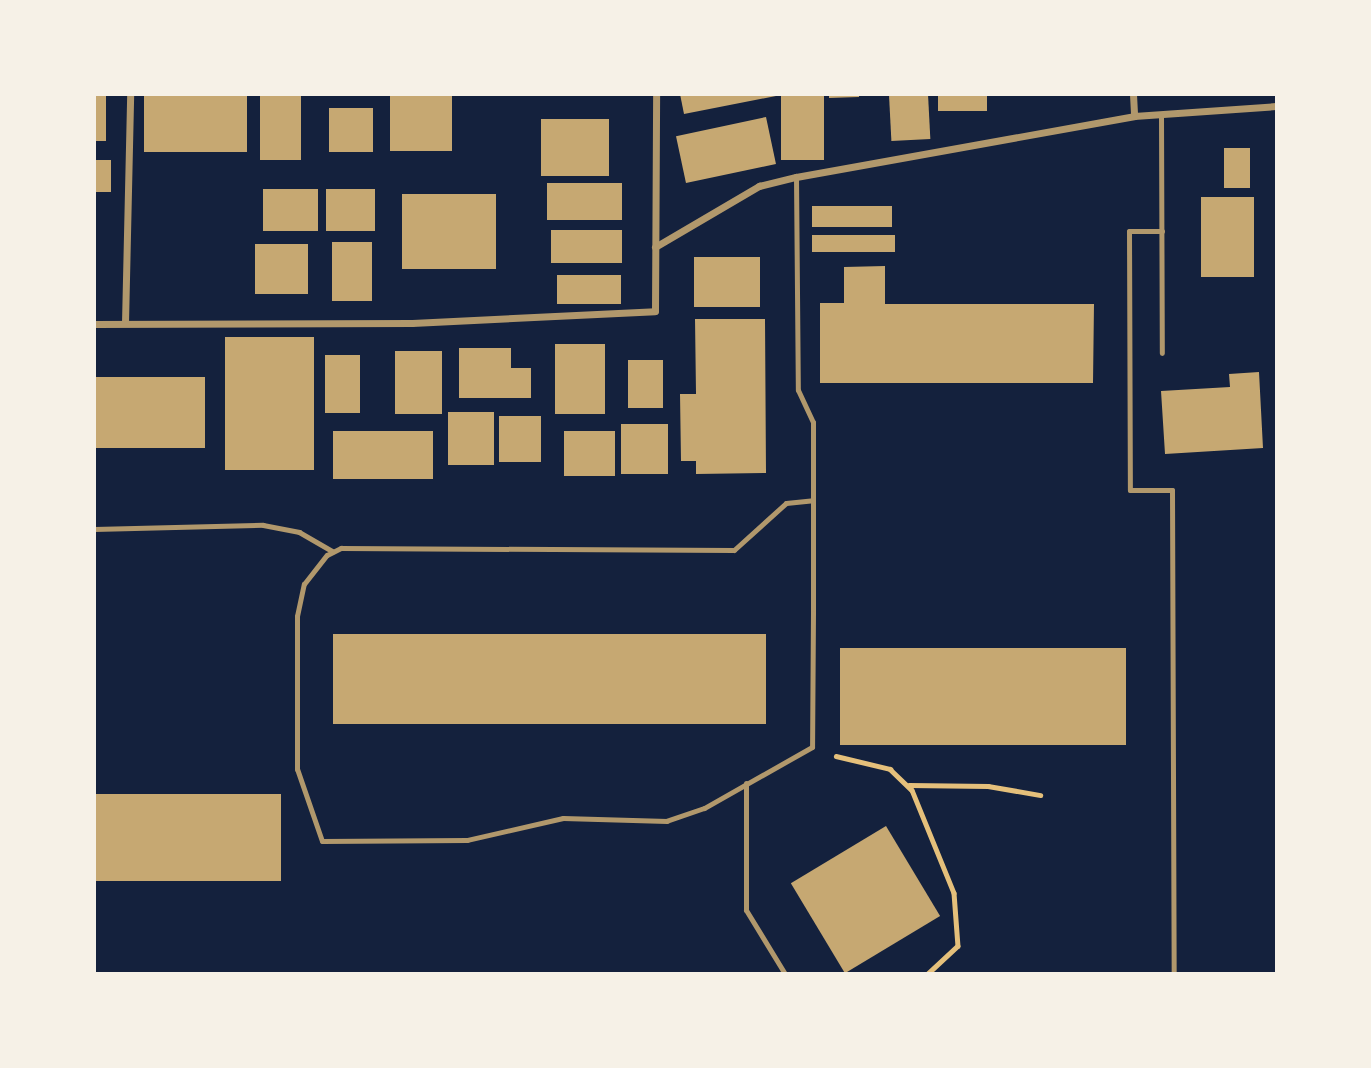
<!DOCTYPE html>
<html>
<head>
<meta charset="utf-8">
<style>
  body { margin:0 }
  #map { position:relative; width:1371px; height:1068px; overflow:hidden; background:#14213d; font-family:"Open Sans",sans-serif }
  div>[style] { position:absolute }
  .building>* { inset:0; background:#c6a872; transform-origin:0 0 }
  .path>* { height:4.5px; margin:-2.25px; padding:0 2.25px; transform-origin:2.25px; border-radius:2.25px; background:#e5c07b }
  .service>* { height:5px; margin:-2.5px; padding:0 2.5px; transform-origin:2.5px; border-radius:2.5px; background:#b1986c }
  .minor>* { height:7px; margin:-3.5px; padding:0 3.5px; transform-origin:3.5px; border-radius:3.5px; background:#b1986c }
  span { translate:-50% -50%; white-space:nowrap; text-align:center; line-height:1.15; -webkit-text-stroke:7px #f6f1e7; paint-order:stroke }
  .frame { position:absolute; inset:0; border:96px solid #f6f1e7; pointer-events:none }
</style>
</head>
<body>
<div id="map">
  <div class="building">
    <i style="left:94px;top:94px;width:12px;height:47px"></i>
    <i style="left:144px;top:94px;width:103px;height:58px"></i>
    <i style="left:260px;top:94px;width:41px;height:66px"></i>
    <i style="left:390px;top:94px;width:62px;height:57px"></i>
    <i style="clip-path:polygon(680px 94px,776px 94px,776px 96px,684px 114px)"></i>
    <i style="left:781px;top:94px;width:43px;height:66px"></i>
    <i style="clip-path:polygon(829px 94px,859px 94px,859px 97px,829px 98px)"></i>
    <i style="left:928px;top:94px;width:45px;height:39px;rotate:87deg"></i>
    <i style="left:938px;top:94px;width:49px;height:17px"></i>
    <i style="left:329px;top:108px;width:44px;height:44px"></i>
    <i style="left:766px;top:117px;width:48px;height:92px;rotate:78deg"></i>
    <i style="left:541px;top:119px;width:68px;height:57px"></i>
    <i style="left:1250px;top:148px;width:40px;height:26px;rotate:90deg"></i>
    <i style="left:94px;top:160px;width:17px;height:32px"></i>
    <i style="left:547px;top:183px;width:75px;height:37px"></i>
    <i style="left:263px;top:189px;width:55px;height:42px"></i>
    <i style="left:326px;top:189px;width:49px;height:42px"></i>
    <i style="left:402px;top:194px;width:94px;height:75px"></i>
    <i style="left:1201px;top:197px;width:53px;height:80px"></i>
    <i style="left:812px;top:206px;width:80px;height:21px"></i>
    <i style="left:551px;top:230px;width:71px;height:33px"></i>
    <i style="left:812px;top:235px;width:83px;height:17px"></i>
    <i style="left:332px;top:242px;width:40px;height:59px"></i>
    <i style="left:255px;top:244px;width:53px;height:50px"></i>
    <i style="left:694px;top:257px;width:66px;height:50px"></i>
    <i style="clip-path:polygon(885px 266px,885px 304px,1094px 304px,1093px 383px,820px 383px,820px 303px,844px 303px,844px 267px)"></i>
    <i style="left:557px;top:275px;width:64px;height:29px"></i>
    <i style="clip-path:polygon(695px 319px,765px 319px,766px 473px,696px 474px,696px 461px,681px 461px,680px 394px,696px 394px)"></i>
    <i style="left:225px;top:337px;width:89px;height:133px"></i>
    <i style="left:555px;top:344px;width:50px;height:70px"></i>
    <i style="clip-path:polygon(459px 348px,511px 348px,511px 368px,531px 368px,531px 398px,459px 398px)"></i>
    <i style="left:395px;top:351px;width:47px;height:63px"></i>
    <i style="left:325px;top:355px;width:35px;height:58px"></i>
    <i style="left:628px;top:360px;width:35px;height:48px"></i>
    <i style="clip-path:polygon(1259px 372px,1263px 448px,1165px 454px,1161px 391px,1230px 387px,1229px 374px)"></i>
    <i style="left:95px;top:377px;width:110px;height:71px"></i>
    <i style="left:448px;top:412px;width:46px;height:53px"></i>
    <i style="left:499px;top:416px;width:42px;height:46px"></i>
    <i style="left:621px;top:424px;width:47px;height:50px"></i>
    <i style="left:333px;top:431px;width:100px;height:48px"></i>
    <i style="left:564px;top:431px;width:51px;height:45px"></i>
    <i style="left:333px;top:634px;width:433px;height:90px"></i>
    <i style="left:840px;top:648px;width:286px;height:97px"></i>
    <i style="left:94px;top:794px;width:187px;height:87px"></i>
    <i style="left:886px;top:826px;width:105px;height:111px;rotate:59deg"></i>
  </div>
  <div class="path">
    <i style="left:836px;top:756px;width:56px;rotate:13.5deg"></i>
    <i style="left:890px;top:769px;width:30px;rotate:44deg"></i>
    <i style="left:912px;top:790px;width:111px;rotate:67.8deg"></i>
    <i style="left:954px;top:893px;width:53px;rotate:85.7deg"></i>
    <i style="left:958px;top:946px;width:41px;rotate:137deg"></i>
    <i style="left:909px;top:785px;width:79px;rotate:0.7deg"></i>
    <i style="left:988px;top:786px;width:53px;rotate:9.8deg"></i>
  </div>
  <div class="service">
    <i style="left:1161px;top:115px;width:238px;rotate:89.8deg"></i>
    <i style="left:796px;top:177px;width:213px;rotate:89.5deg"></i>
    <i style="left:798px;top:390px;width:35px;rotate:65deg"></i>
    <i style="left:813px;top:422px;width:191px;rotate:90deg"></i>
    <i style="left:813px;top:613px;width:134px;rotate:90.4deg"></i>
    <i style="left:812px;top:747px;width:124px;rotate:150.5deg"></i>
    <i style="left:704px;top:808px;width:39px;rotate:161deg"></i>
    <i style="left:667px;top:821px;width:104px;rotate:-178.3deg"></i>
    <i style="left:563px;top:818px;width:98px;rotate:167.1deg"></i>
    <i style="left:467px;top:840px;width:145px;rotate:179.6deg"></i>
    <i style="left:322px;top:841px;width:76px;rotate:-109.1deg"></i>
    <i style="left:297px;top:769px;width:153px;rotate:-90deg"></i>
    <i style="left:297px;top:616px;width:33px;rotate:-78deg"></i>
    <i style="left:304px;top:584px;width:37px;rotate:-52deg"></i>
    <i style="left:327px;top:555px;width:16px;rotate:-27deg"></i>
    <i style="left:341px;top:548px;width:393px;rotate:0.3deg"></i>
    <i style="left:734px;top:550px;width:70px;rotate:-42.1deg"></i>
    <i style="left:786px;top:503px;width:27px;rotate:-6deg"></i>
    <i style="left:1162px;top:231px;width:33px;rotate:180deg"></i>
    <i style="left:1129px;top:231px;width:259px;rotate:89.8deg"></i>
    <i style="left:1130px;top:490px;width:42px"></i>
    <i style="left:1172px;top:490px;width:484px;rotate:89.8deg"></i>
    <i style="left:94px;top:529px;width:169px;rotate:-1.4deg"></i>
    <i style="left:263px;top:525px;width:37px;rotate:11deg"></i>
    <i style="left:299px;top:532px;width:39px;rotate:30deg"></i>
    <i style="left:746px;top:783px;width:127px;rotate:90deg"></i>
    <i style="left:746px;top:910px;width:75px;rotate:58.6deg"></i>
  </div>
  <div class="minor">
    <i style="left:1133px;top:94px;width:22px;rotate:87deg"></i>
    <i style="left:655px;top:247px;width:121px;rotate:-30.4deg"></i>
    <i style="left:759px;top:186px;width:38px;rotate:-14deg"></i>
    <i style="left:796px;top:177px;width:343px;rotate:-10.2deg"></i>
    <i style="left:1134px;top:116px;width:142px;rotate:-4deg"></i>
    <i style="left:125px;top:323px;width:229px;rotate:-88.7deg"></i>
    <i style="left:94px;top:324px;width:318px;rotate:-0.2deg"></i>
    <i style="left:412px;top:323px;width:243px;rotate:-2.8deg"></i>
    <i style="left:655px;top:311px;width:217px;rotate:-89.7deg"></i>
  </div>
  <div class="frame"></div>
</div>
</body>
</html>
